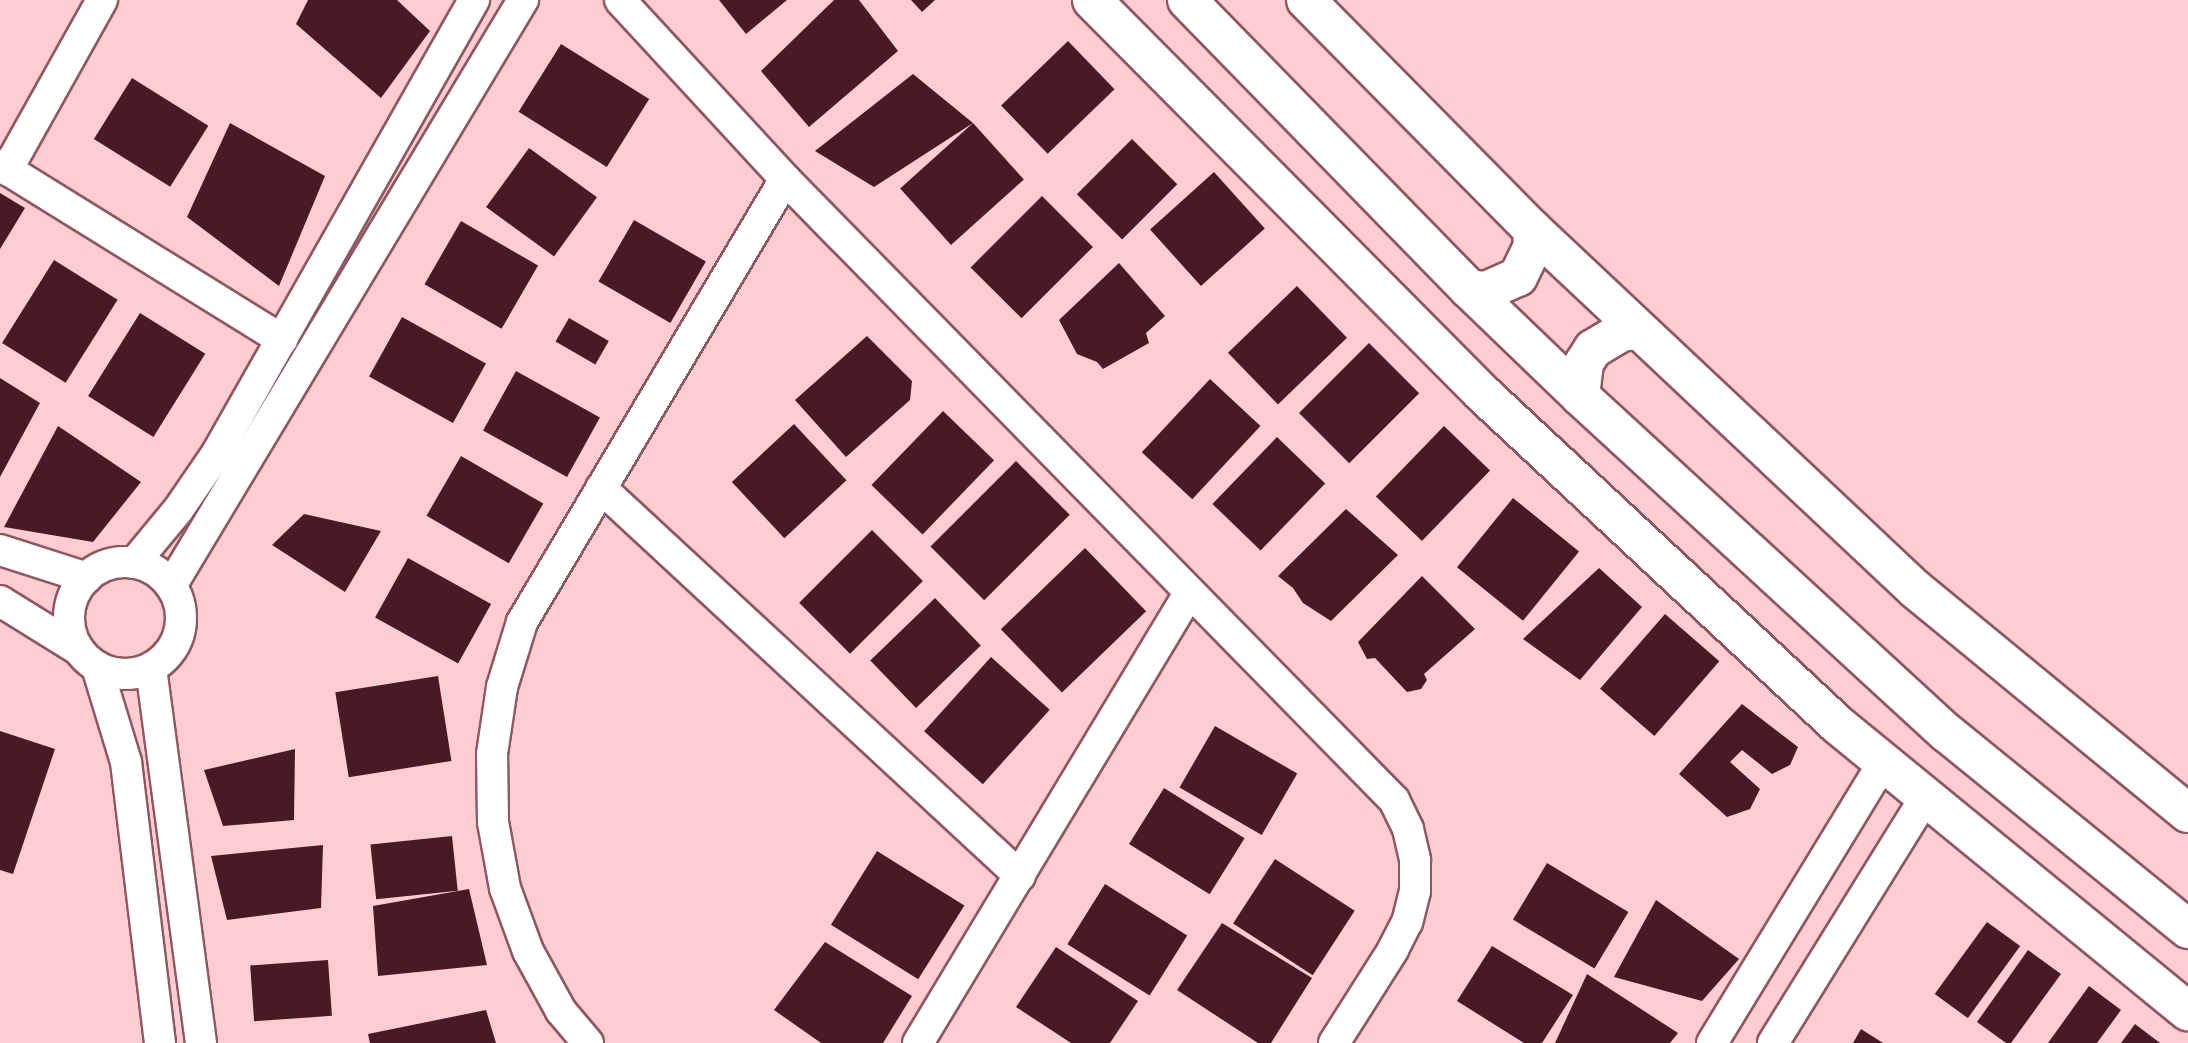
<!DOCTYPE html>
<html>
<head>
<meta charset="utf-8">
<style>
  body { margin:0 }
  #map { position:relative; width:2188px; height:1043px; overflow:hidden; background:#feccd3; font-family:"PT Sans",sans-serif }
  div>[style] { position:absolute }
  .building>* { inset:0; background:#491a24; transform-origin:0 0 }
  .roads { filter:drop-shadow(2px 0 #8e5861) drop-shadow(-2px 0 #8e5861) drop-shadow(0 2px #8e5861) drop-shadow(0 -2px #8e5861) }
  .street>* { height:30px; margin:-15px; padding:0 15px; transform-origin:15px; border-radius:15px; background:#fff }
  .street>.ring { margin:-15px; padding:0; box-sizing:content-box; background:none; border:30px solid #fff; border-radius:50% }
  .secondary>* { height:38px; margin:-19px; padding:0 19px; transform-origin:19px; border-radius:19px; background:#fff }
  span { translate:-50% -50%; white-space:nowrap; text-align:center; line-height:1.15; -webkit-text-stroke:7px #fcfcfc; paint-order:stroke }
</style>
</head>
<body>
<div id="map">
  <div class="building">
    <i style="clip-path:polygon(308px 0,397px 0,430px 31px,381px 98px,296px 24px)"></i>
    <i style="clip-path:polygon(719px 0,787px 0,746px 34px)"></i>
    <i style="clip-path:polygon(834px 0,859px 0,898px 51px,809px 127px,761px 71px)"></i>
    <i style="clip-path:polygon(911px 0,935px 0,922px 12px)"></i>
    <i style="left:1068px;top:41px;width:67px;height:93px;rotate:46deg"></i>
    <i style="left:561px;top:44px;width:104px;height:80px;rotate:32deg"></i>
    <i style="clip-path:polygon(913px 74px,973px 123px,874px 187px,815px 151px)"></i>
    <i style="left:132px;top:78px;width:90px;height:72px;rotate:32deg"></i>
    <i style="clip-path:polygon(230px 123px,325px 176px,279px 286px,187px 217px)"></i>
    <i style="left:973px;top:123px;width:76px;height:98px;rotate:48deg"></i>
    <i style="left:1132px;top:139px;width:64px;height:78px;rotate:45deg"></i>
    <i style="left:529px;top:148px;width:84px;height:73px;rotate:36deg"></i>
    <i style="left:1214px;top:172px;width:76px;height:86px;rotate:48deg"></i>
    <i style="clip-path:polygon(0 193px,25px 208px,0 249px)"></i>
    <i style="left:1042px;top:196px;width:72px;height:101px;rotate:45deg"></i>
    <i style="left:634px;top:220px;width:83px;height:71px;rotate:30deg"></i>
    <i style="left:461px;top:221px;width:89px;height:73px;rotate:30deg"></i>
    <i style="left:54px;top:260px;width:75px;height:98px;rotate:32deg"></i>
    <i style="clip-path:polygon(1119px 263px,1165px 316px,1146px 333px,1149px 343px,1103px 369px,1097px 362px,1077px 354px,1059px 320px)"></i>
    <i style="left:1297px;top:286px;width:72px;height:96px;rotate:46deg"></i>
    <i style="left:140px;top:313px;width:77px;height:98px;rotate:32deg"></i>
    <i style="left:402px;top:317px;width:96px;height:68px;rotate:29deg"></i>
    <i style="left:569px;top:318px;width:46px;height:27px;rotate:30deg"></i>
    <i style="clip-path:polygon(867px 336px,912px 381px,910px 400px,846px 457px,795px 400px)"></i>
    <i style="left:1369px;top:343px;width:71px;height:99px;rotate:45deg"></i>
    <i style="left:516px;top:371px;width:96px;height:68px;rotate:29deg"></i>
    <i style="clip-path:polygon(0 378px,40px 403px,0 477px)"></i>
    <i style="left:1210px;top:379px;width:69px;height:100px;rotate:43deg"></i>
    <i style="left:943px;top:411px;width:71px;height:103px;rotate:44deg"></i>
    <i style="left:794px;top:424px;width:77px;height:85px;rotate:47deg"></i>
    <i style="clip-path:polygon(58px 426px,141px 482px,93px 542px,4px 527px)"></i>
    <i style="left:1444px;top:426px;width:64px;height:98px;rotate:44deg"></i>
    <i style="left:1277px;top:437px;width:67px;height:93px;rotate:44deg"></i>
    <i style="left:461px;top:456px;width:95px;height:69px;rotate:30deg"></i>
    <i style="left:1016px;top:461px;width:76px;height:121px;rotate:45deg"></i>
    <i style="left:1513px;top:498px;width:85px;height:89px;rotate:39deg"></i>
    <i style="clip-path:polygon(1346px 509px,1398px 555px,1331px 621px,1303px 603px,1293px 588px,1278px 576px)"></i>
    <i style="clip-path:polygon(304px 514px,381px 531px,345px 592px,272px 545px)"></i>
    <i style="left:872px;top:530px;width:72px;height:103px;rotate:45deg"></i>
    <i style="left:1085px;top:548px;width:88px;height:117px;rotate:46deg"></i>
    <i style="left:408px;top:558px;width:95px;height:68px;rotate:29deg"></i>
    <i style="clip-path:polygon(1599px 568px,1642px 607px,1580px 680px,1523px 639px)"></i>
    <i style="clip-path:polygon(1422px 576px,1475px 629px,1424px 674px,1427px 680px,1421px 689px,1407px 692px,1375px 658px,1367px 659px,1358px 642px)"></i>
    <i style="left:935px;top:598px;width:66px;height:90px;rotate:46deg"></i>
    <i style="left:1665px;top:614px;width:72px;height:99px;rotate:41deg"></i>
    <i style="left:991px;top:657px;width:79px;height:100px;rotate:42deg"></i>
    <i style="left:438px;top:676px;width:86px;height:104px;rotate:81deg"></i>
    <i style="clip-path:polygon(1742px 704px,1798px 747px,1790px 765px,1772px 774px,1742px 750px,1730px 762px,1760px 789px,1750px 809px,1727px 817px,1679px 774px)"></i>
    <i style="left:1215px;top:726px;width:95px;height:71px;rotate:30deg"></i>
    <i style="clip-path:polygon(0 731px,55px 749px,13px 874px,0 870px)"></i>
    <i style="clip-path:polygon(295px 749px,294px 820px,223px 826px,204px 770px)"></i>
    <i style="left:1164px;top:788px;width:95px;height:66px;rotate:32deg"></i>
    <i style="left:452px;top:836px;width:55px;height:82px;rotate:84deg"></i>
    <i style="clip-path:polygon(323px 845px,321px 908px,227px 920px,211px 856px)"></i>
    <i style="left:877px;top:851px;width:103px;height:87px;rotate:32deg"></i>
    <i style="left:1275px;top:859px;width:95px;height:77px;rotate:33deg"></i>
    <i style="left:1547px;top:863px;width:95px;height:66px;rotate:31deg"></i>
    <i style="left:1105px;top:884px;width:97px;height:71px;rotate:32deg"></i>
    <i style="clip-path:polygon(469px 889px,487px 965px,378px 976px,373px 906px)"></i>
    <i style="clip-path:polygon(1656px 900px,1739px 959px,1702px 1001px,1614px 977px)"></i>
    <i style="left:1987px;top:922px;width:41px;height:89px;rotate:36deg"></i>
    <i style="clip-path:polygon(1222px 923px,1312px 978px,1271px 1043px,1258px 1043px,1177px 990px)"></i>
    <i style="clip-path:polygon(825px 942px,912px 996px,883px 1043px,821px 1043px,774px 1010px)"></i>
    <i style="clip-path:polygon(1492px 946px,1573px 995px,1542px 1043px,1524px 1043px,1457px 1001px)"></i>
    <i style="clip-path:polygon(1056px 947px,1138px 1001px,1110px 1043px,1071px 1043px,1016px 1007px)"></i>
    <i style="clip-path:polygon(2028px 950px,2061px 974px,2011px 1043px,2006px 1043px,1977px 1022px)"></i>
    <i style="left:328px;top:960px;width:56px;height:78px;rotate:86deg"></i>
    <i style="clip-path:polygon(1587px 974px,1678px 1033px,1670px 1043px,1555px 1043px)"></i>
    <i style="clip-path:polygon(2089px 986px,2121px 1010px,2097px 1043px,2048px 1043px)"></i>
    <i style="clip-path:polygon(486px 1010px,496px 1043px,370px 1043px,368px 1034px)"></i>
    <i style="clip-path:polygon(2135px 1024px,2160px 1043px,2121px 1043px)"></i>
    <i style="clip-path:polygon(1861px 1029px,1883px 1043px,1853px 1043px)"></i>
  </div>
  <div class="roads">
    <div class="street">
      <i style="left:620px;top:0;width:243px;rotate:47.3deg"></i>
      <i style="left:785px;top:179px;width:870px;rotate:45.56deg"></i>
      <i style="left:1394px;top:800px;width:32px;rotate:64deg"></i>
      <i style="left:1408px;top:829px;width:32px;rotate:77deg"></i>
      <i style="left:1415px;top:860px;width:31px;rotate:90deg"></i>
      <i style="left:1415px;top:891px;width:32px;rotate:104deg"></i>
      <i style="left:1407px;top:922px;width:31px;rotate:117deg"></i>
      <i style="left:1393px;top:950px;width:110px;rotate:122.4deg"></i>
      <i style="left:0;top:165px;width:332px;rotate:31.8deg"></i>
      <i style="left:7px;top:170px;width:195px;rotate:-60.8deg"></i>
      <i style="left:601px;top:488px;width:571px;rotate:42.8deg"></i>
      <i style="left:0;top:550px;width:91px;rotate:17.8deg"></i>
      <i class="ring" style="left:69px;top:562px;width:82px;height:82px"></i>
      <i style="left:134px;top:563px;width:69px;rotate:-50.3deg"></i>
      <i style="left:178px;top:510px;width:69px;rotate:-55.6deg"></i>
      <i style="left:217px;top:453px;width:521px;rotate:-60.43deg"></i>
      <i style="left:171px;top:586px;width:684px;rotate:-59.01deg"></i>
      <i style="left:0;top:601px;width:93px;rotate:31.8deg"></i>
      <i style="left:97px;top:667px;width:99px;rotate:73deg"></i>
      <i style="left:126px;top:762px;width:283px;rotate:83.1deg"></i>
      <i style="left:151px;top:668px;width:378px;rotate:82.4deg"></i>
      <i style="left:588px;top:1043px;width:42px;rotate:-130.2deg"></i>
      <i style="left:561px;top:1011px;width:68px;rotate:-118.8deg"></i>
      <i style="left:528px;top:951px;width:67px;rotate:-110.1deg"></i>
      <i style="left:505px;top:888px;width:67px;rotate:-100.3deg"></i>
      <i style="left:493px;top:822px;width:68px;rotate:-90.8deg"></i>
      <i style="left:492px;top:754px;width:68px;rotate:-81.5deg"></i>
      <i style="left:502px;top:687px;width:68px;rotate:-72.9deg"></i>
      <i style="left:522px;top:622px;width:515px;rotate:-59.3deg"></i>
      <i style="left:918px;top:1043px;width:523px;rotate:-58.92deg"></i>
      <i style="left:1712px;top:1043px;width:328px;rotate:-58.6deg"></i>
      <i style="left:1773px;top:1043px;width:288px;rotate:-58.2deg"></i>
    </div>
    <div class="secondary">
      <i style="left:1092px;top:0;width:554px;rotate:45.22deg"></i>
      <i style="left:1482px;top:393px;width:487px;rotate:43deg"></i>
      <i style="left:1838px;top:725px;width:452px;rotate:39.3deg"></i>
      <i style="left:1187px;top:0;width:404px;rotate:45.7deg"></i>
      <i style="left:1469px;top:289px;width:154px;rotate:43.9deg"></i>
      <i style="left:1580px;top:396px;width:498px;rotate:42.6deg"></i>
      <i style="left:1947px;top:733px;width:311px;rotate:39.1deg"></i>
      <i style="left:1306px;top:0;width:322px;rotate:45.4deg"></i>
      <i style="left:1532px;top:229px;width:526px;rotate:43.23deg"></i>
      <i style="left:1915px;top:589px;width:353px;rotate:39.4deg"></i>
      <i style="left:1469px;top:289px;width:17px;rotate:7deg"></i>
      <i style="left:1486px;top:291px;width:35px;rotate:-24deg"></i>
      <i style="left:1518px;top:277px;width:34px;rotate:-64deg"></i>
      <i style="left:1533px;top:246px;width:17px;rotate:-93deg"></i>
      <i style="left:1580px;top:396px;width:33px;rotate:-83deg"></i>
      <i style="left:1584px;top:363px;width:17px;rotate:-57deg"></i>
      <i style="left:1593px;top:349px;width:33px;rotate:-31deg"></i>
      <i style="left:1621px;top:332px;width:17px;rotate:-7deg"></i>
    </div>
  </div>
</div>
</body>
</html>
